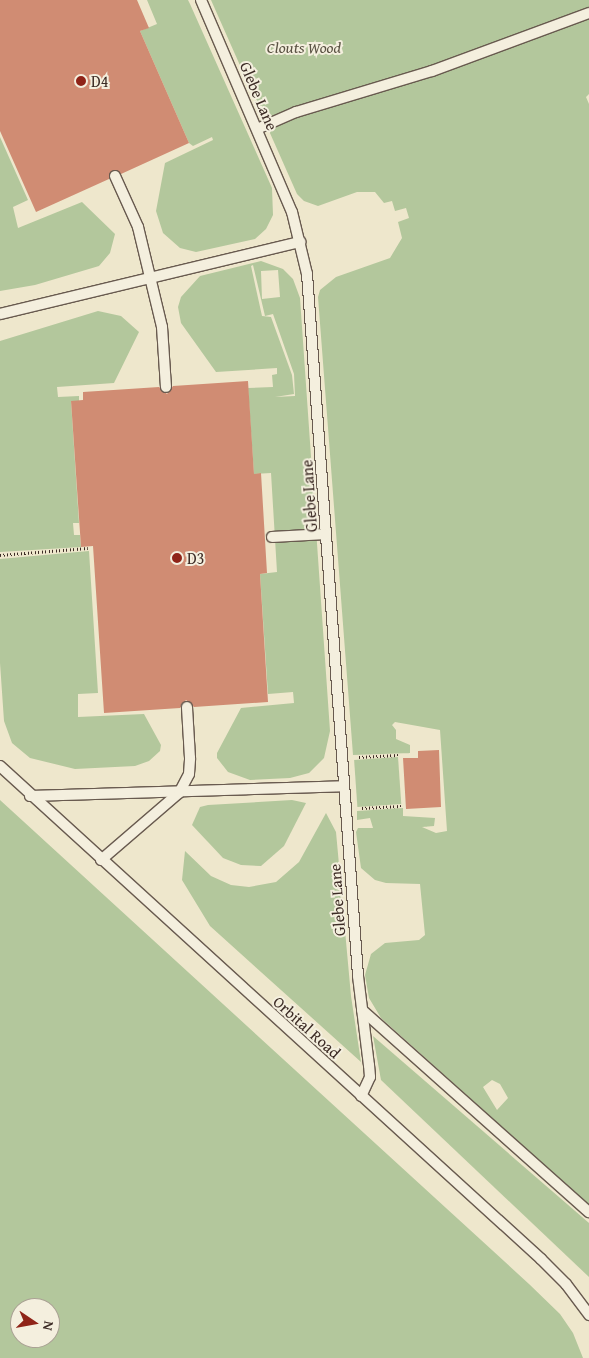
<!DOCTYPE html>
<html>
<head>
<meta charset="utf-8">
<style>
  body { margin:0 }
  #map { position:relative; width:589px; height:1358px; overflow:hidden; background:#eee7cc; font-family:"Gentium Book Plus",serif }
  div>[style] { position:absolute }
  .green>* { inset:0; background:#b3c79c; transform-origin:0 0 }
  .building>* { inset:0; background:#d08c73 }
  .path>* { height:3px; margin-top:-1.5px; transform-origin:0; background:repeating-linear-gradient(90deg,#3c2b25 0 1px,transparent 0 3.5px) }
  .roads { filter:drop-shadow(1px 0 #685a4f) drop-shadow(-1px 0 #685a4f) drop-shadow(0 1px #685a4f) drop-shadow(0 -1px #685a4f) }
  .service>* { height:10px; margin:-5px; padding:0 5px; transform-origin:5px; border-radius:5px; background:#f4efde }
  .dots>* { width:14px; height:14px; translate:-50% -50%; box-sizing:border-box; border:2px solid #f4efde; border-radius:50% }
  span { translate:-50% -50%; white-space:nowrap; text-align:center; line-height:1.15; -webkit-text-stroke:4px #f4efde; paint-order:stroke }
  .park-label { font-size:16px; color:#5a5243; font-style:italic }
  .poi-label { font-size:16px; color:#3c2b25 }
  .left { translate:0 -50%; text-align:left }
  .street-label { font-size:16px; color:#3c2b25 }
  .north { position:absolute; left:10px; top:1298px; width:50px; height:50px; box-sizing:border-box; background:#f4efde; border:1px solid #aaa194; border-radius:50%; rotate:102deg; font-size:14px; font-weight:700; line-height:20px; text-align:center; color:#3c2b25 }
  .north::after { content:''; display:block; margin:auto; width:18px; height:22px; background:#8f2418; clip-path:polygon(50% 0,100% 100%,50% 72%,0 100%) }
</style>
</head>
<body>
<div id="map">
  <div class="green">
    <i style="clip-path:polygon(147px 0,188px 0,190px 4px,272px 188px,273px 215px,266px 229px,255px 239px,196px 252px,180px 248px,163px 233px,156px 211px,165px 163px,213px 140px,212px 137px,193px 146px,189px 143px,140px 31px,157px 24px)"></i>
    <i style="clip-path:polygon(evenodd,211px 0,589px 0,589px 94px,586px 97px,589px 104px,589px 1205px,381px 1018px,369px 998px,365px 975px,371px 954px,385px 943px,419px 940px,425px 935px,420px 884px,386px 883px,375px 880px,361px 868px,356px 832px,358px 828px,373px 828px,370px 818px,357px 820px,357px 811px,403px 808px,403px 816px,435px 818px,434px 826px,422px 827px,436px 833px,447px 831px,440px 730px,395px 722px,392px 725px,396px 730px,396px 739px,410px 745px,410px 753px,353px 755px,318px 297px,320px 290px,336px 277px,390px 258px,402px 238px,398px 222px,409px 218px,406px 208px,395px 211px,392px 201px,384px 203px,375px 192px,357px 192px,318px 206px,304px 201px,297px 194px,211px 0,492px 1080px,500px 1084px,508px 1098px,497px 1110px,483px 1087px,492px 1080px)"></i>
    <i style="clip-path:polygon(0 137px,28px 200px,13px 207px,18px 228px,82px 202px,115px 234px,110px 253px,99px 266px,35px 285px,0 291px)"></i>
    <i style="clip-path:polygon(evenodd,261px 261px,283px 269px,293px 279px,300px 298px,330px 731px,324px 758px,309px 773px,290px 778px,250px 780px,228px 772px,217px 758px,217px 753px,241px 708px,294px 703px,293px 692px,268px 694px,260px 574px,277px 572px,271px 473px,254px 474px,248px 388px,273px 387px,272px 375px,277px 374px,277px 368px,216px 372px,181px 323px,178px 307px,181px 297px,200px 276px,261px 261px,253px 265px,265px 316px,273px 314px,294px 374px,295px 396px,275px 397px,294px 394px,292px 375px,271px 317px,262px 316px,251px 266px,253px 265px,261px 261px,278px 270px,280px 297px,262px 299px,261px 271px,278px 270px)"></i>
    <i style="clip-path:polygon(98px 311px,121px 316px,139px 332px,114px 383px,57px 387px,58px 397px,79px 396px,79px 401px,71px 401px,79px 523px,73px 523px,74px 535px,80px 535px,81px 547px,0 552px,0 341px)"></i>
    <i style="clip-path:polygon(89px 551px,98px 693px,78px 694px,78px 717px,144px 714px,161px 745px,160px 751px,149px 761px,135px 766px,75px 769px,30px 758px,12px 743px,4px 721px,0 663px,0 559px)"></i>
    <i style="left:398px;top:757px;width:47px;height:44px;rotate:86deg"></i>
    <i style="clip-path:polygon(evenodd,0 800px,529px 1284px,560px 1314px,573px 1333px,583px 1358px,0 1358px,0 800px,20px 1308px,50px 1308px,50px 1338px,20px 1338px,20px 1308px)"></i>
    <i style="clip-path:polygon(292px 800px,306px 803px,284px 846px,261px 866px,241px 865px,223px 858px,192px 825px,200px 807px,208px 805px)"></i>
    <i style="clip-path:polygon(326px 813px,336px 832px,351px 996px,361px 1062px,210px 926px,182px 880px,185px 851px,211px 876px,231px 885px,249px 887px,276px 882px,299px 862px)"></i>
    <i style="clip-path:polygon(373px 1036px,589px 1223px,589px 1277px,381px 1080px)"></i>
  </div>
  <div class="building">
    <i style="clip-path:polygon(0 0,137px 0,149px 28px,140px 31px,189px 143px,121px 174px,113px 170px,109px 179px,36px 212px,0 131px)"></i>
    <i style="clip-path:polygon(248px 381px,254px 474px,261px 473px,267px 573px,260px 574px,268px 702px,194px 707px,186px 700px,180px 708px,104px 713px,93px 546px,81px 547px,71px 401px,83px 400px,83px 392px,159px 387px,167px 394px,173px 386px)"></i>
    <i style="clip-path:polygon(439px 750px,441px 807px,406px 809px,403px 758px,418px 758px,418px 751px)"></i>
  </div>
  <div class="path">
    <i style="left:0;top:555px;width:88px;rotate:-4.5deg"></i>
    <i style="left:359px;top:757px;width:39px;rotate:-3deg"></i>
    <i style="left:362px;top:808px;width:39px;rotate:-3deg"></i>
  </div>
  <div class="roads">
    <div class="service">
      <i style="left:201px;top:0;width:231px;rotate:66.8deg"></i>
      <i style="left:292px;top:212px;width:64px;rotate:76.4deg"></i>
      <i style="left:307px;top:274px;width:704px;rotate:85.84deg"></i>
      <i style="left:358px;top:976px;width:90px;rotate:83deg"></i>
      <i style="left:369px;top:1065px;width:12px;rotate:85deg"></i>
      <i style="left:370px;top:1077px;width:21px;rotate:115deg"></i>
      <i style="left:257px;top:129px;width:43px;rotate:-23.6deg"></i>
      <i style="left:296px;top:112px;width:142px;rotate:-16.8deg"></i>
      <i style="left:432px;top:71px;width:167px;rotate:-20.3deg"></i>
      <i style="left:115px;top:176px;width:56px;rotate:65.7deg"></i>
      <i style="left:138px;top:227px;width:103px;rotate:76.5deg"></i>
      <i style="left:162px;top:327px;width:60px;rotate:86.2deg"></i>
      <i style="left:0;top:314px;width:309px;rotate:-13.5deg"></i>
      <i style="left:272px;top:537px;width:54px;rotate:-3.2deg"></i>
      <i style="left:0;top:766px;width:732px;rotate:42.34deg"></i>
      <i style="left:541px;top:1259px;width:35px;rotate:45deg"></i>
      <i style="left:566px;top:1284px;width:39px;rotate:53deg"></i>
      <i style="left:30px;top:796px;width:314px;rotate:-1.8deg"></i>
      <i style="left:101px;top:860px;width:103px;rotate:-40.7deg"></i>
      <i style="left:179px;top:793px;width:21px;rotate:-62deg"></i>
      <i style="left:189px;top:774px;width:16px;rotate:-86deg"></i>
      <i style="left:190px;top:758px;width:51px;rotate:-93.4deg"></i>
      <i style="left:362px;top:1010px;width:304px;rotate:41.7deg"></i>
    </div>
  </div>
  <div class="dots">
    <i style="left:81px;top:81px;background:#8f2418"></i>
    <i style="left:177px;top:558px;background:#8f2418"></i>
  </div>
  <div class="park-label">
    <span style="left:304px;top:47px">Clouts Wood</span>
  </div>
  <div class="poi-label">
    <span class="left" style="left:91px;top:81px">D4</span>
    <span class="left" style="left:187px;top:558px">D3</span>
  </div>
  <div class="street-label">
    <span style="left:259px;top:96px;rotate:67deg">Glebe Lane</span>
    <span style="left:309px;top:496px;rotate:-94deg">Glebe Lane</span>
    <span style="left:337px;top:900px;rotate:-94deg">Glebe Lane</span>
    <span style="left:307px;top:1027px;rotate:42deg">Orbital Road</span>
  </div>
  <div class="north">N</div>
</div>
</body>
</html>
